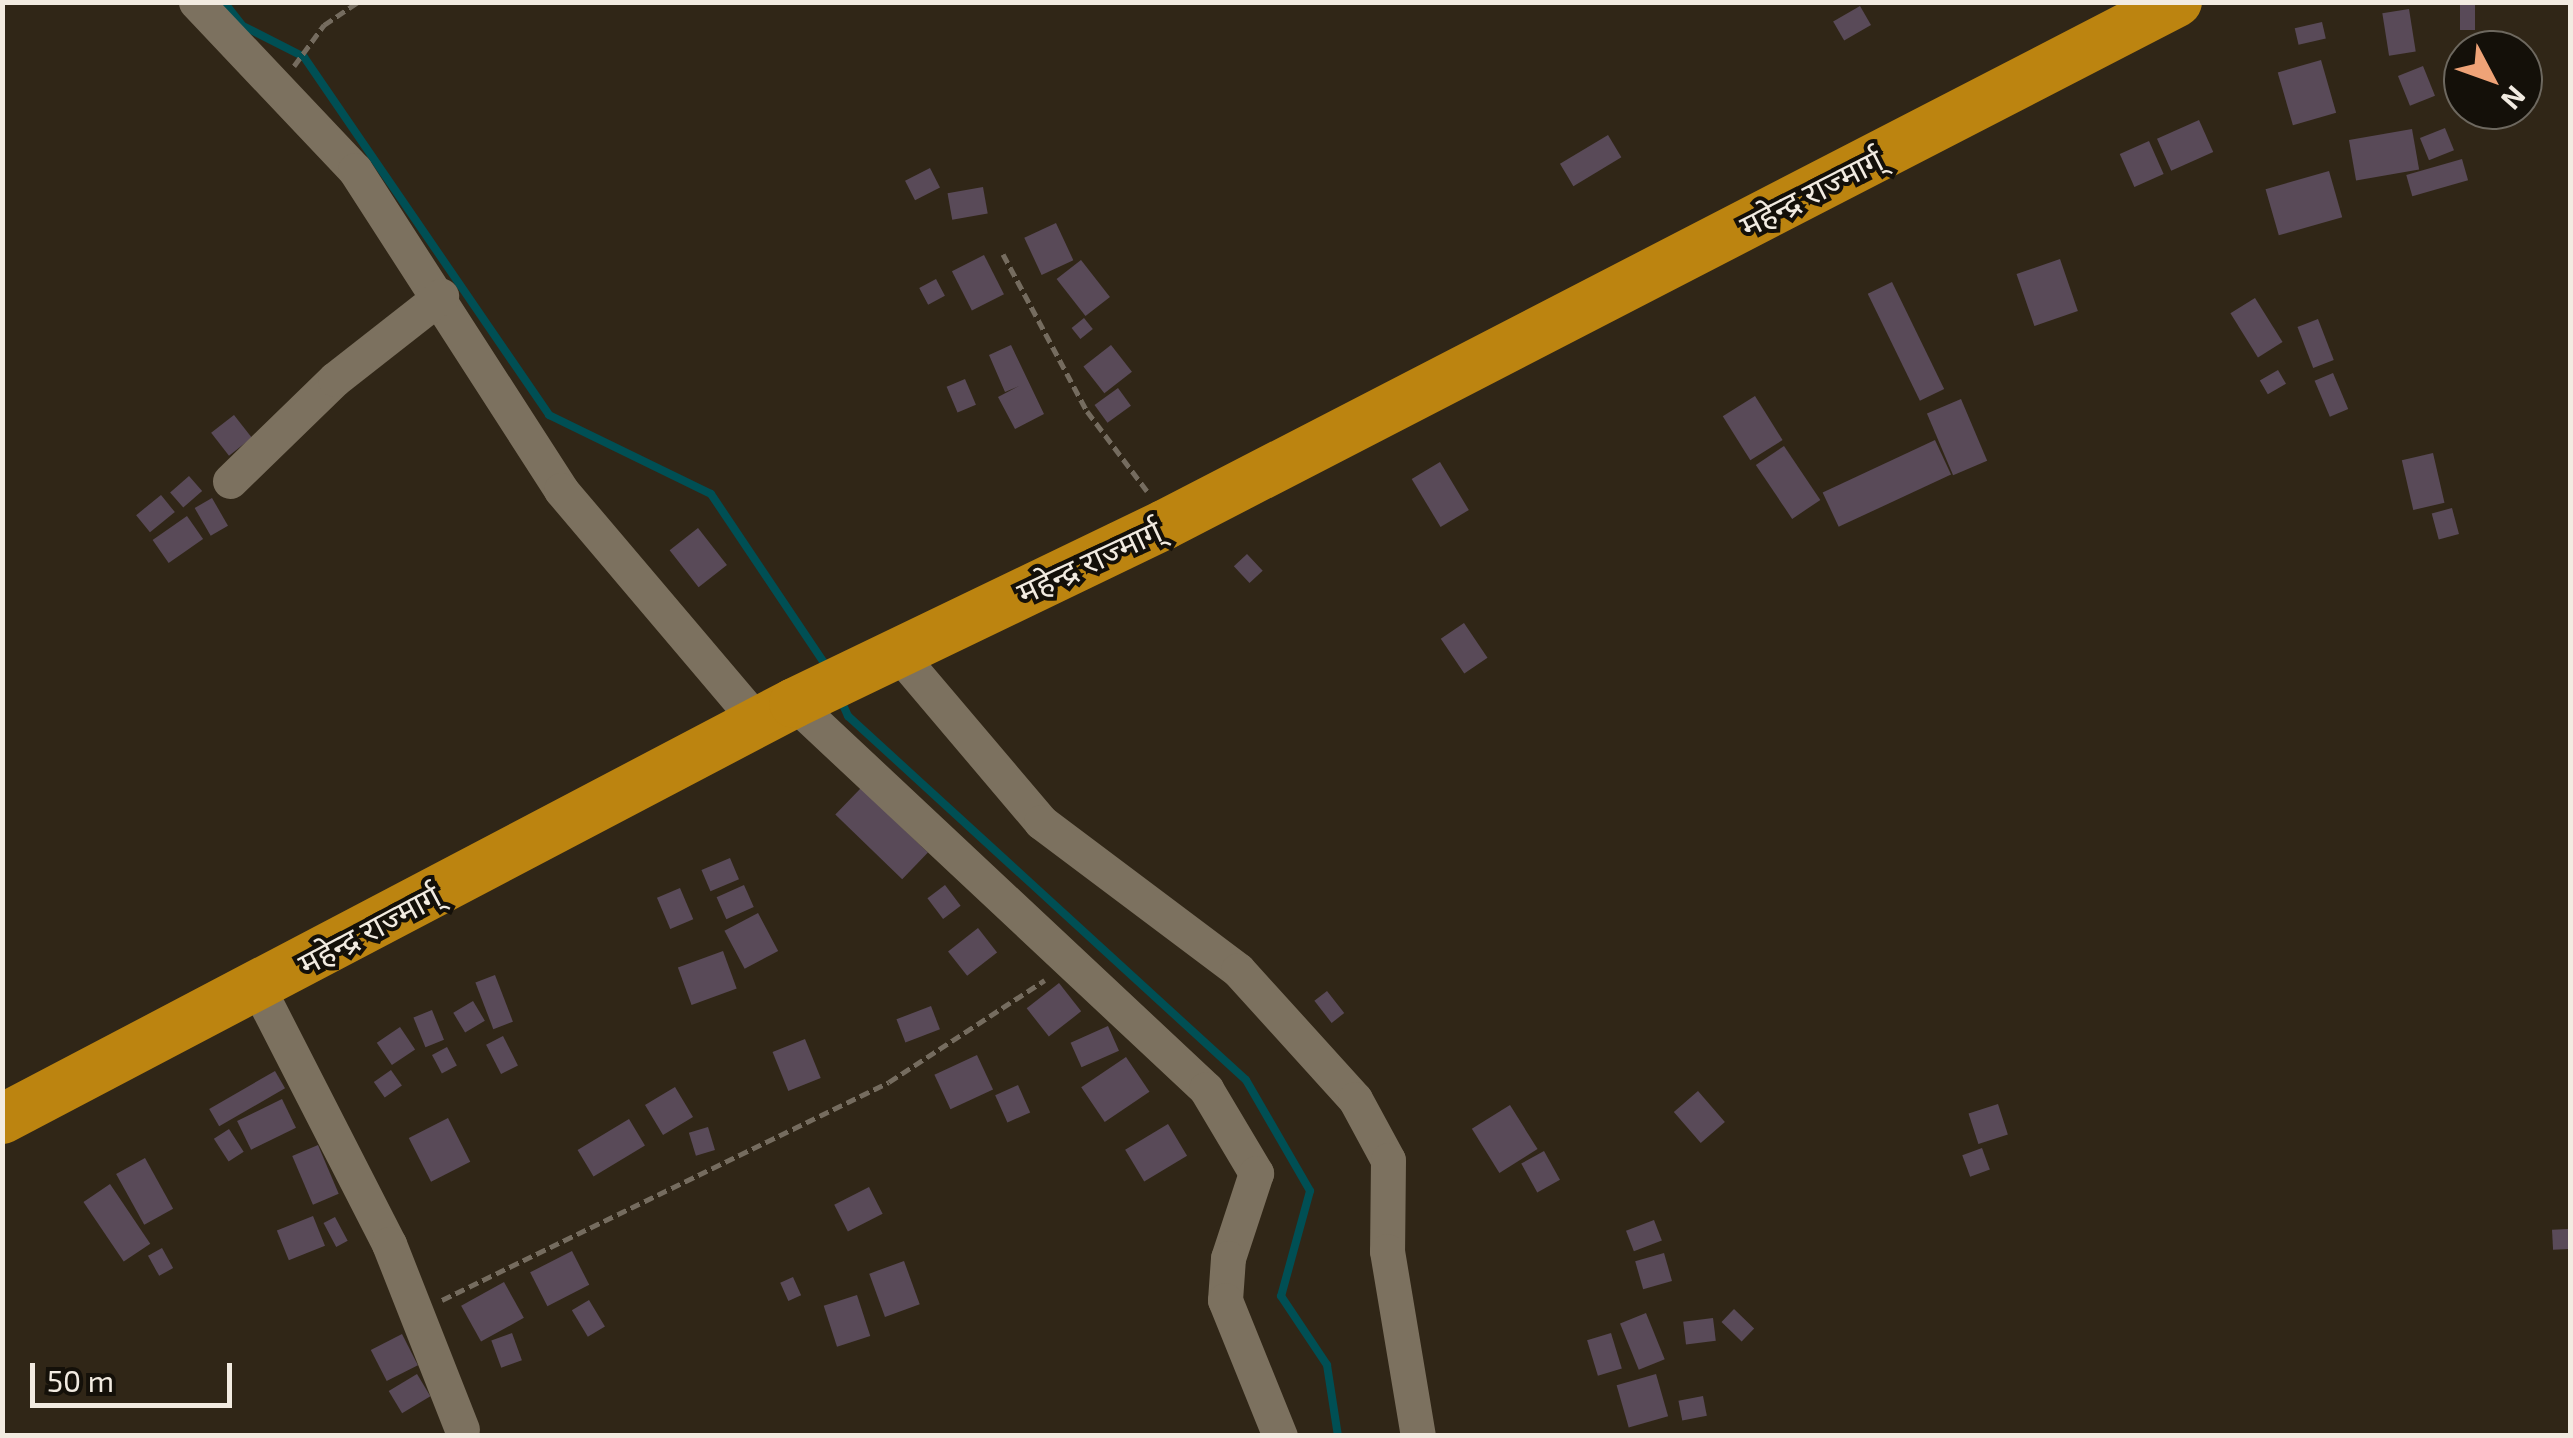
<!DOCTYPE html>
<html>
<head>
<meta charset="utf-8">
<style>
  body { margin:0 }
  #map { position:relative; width:2573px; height:1438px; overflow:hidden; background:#302617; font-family:"Exo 2","Noto Sans Devanagari",sans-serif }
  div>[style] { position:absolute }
  .stream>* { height:8px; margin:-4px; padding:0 4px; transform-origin:4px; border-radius:4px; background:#004f54 }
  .building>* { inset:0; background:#594a58; transform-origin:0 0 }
  .path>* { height:5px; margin-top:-2.5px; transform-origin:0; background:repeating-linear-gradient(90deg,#756c5f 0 10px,transparent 0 15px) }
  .minor>* { height:35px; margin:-17.5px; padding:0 17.5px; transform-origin:17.5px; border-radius:17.5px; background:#7c715f }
  .highway>* { height:50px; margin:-25px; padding:0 25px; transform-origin:25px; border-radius:25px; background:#bc8410 }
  span { translate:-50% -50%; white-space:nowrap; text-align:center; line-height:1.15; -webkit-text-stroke:8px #141009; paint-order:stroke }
  .street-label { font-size:32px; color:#f2ebe1 }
  .frame { position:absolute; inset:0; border:5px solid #f2ebe1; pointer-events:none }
  .north { position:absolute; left:2443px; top:30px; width:100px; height:100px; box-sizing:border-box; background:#141009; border:2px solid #6d685f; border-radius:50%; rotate:131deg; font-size:28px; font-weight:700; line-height:40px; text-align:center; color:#f2ebe1 }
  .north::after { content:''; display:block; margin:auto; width:35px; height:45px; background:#efa377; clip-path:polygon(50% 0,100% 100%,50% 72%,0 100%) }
  .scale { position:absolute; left:30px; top:1363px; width:202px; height:45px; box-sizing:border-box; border:5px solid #f2ebe1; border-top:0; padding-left:12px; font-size:30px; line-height:35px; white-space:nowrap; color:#f2ebe1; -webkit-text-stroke:8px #141009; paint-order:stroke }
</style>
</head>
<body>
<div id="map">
  <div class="stream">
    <i style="left:224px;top:2px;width:31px;rotate:52deg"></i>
    <i style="left:243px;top:26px;width:68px;rotate:26.9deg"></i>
    <i style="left:304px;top:57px;width:434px;rotate:55.6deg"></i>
    <i style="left:549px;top:415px;width:180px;rotate:26deg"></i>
    <i style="left:711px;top:494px;width:208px;rotate:56.2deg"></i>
    <i style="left:840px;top:698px;width:20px;rotate:66deg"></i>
    <i style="left:848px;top:716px;width:539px;rotate:42.45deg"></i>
    <i style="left:1246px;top:1080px;width:128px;rotate:60deg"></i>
    <i style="left:1310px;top:1191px;width:109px;rotate:105.4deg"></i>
    <i style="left:1281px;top:1296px;width:83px;rotate:56.3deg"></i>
    <i style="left:1327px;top:1365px;width:72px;rotate:81.2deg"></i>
  </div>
  <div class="building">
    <i style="left:2460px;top:2px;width:15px;height:28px"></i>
    <i style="left:1860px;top:6px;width:22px;height:31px;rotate:60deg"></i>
    <i style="left:2409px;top:9px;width:43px;height:27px;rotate:81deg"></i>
    <i style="left:2322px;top:22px;width:17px;height:28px;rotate:77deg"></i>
    <i style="left:2321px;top:60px;width:55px;height:45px;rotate:74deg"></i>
    <i style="left:2423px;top:66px;width:32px;height:27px;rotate:68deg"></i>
    <i style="clip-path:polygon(2468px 110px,2494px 110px,2494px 112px,2469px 117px)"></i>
    <i style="left:2199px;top:120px;width:35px;height:46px;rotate:66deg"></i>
    <i style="left:2445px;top:128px;width:24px;height:27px;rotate:68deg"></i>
    <i style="left:2412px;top:129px;width:41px;height:64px;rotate:80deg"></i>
    <i style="left:1608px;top:135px;width:26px;height:56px;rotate:59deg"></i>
    <i style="left:2149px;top:141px;width:36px;height:32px;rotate:66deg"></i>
    <i style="left:2462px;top:159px;width:22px;height:58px;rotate:74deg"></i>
    <i style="left:930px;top:168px;width:22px;height:28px;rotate:63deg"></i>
    <i style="left:2329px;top:171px;width:48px;height:66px;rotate:74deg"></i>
    <i style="left:983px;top:187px;width:27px;height:36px;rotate:80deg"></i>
    <i style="left:1056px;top:223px;width:41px;height:35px;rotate:65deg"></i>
    <i style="left:984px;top:255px;width:44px;height:36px;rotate:63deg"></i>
    <i style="left:2060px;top:259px;width:55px;height:46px;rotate:71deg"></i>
    <i style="left:1081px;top:260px;width:47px;height:31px;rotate:52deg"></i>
    <i style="left:936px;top:279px;width:19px;height:19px;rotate:62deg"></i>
    <i style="left:1892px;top:282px;width:119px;height:27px;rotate:64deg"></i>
    <i style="left:2255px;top:298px;width:52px;height:29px;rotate:58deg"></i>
    <i style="left:1084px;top:318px;width:14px;height:16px;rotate:51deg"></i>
    <i style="left:2318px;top:319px;width:44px;height:22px;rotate:69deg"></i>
    <i style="clip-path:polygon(1011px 345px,1044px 414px,1015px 429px,998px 397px,1019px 386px,1005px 392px,989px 355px)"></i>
    <i style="left:1111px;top:345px;width:34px;height:35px;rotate:52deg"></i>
    <i style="left:2278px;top:370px;width:16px;height:21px;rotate:60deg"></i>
    <i style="left:2333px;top:373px;width:39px;height:20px;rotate:67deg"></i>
    <i style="left:965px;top:379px;width:28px;height:20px;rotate:67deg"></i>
    <i style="left:1118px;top:388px;width:22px;height:29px;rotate:54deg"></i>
    <i style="left:1755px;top:396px;width:52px;height:38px;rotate:58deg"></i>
    <i style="left:1961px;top:399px;width:67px;height:37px;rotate:67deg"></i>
    <i style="left:234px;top:415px;width:29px;height:29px;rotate:52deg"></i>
    <i style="left:1935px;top:440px;width:38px;height:124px;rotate:65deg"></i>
    <i style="left:1784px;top:446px;width:65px;height:34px;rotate:56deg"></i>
    <i style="left:2433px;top:453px;width:51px;height:32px;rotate:77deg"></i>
    <i style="left:1440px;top:462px;width:56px;height:33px;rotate:59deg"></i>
    <i style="left:189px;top:476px;width:20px;height:25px;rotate:49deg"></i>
    <i style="left:161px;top:495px;width:22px;height:32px;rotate:51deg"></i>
    <i style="left:212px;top:498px;width:32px;height:20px;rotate:60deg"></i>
    <i style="left:2452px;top:508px;width:27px;height:21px;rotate:75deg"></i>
    <i style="left:187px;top:516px;width:28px;height:42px;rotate:55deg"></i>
    <i style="left:698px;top:528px;width:47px;height:36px;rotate:52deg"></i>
    <i style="left:1247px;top:554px;width:23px;height:18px;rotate:47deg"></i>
    <i style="left:1464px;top:623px;width:42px;height:28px;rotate:56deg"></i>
    <i style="left:861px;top:788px;width:93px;height:37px;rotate:44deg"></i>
    <i style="left:730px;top:858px;width:23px;height:31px;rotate:67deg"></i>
    <i style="left:744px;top:885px;width:24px;height:30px;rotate:66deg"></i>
    <i style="left:945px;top:885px;width:26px;height:22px;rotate:53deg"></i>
    <i style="left:680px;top:888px;width:34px;height:25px;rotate:67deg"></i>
    <i style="left:758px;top:913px;width:43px;height:38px;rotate:62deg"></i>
    <i style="left:978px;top:928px;width:31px;height:38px;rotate:52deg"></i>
    <i style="left:723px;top:951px;width:40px;height:48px;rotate:70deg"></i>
    <i style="left:495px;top:975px;width:50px;height:21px;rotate:69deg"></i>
    <i style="left:1059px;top:983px;width:36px;height:41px;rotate:52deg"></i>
    <i style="left:1327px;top:991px;width:28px;height:16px;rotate:52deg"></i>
    <i style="left:473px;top:1001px;width:23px;height:23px;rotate:59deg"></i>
    <i style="left:931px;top:1006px;width:25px;height:37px;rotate:69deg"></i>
    <i style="left:432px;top:1010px;width:32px;height:20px;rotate:68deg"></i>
    <i style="left:1108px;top:1026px;width:27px;height:41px;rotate:66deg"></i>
    <i style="left:400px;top:1027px;width:27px;height:28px;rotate:56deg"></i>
    <i style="left:503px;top:1036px;width:33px;height:19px;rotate:63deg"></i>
    <i style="left:805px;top:1039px;width:42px;height:35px;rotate:68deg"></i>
    <i style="left:447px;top:1047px;width:21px;height:17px;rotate:62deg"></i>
    <i style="left:977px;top:1055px;width:38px;height:47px;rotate:65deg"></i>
    <i style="left:1126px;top:1057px;width:42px;height:54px;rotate:56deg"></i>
    <i style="left:391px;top:1070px;width:19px;height:21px;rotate:55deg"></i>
    <i style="left:275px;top:1071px;width:20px;height:76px;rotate:60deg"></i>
    <i style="left:1018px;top:1085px;width:30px;height:25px;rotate:66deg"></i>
    <i style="left:675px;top:1087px;width:35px;height:35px;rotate:59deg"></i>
    <i style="left:1698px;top:1091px;width:41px;height:32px;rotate:49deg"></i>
    <i style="left:282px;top:1099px;width:32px;height:50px;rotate:64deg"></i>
    <i style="left:1998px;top:1104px;width:32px;height:31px;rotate:72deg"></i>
    <i style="left:1510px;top:1105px;width:52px;height:45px;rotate:58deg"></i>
    <i style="left:448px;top:1118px;width:49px;height:44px;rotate:63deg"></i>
    <i style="left:629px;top:1119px;width:31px;height:60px;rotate:59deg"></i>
    <i style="left:1168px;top:1124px;width:37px;height:50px;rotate:59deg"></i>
    <i style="left:708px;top:1127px;width:24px;height:20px;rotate:73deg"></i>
    <i style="left:229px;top:1129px;width:27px;height:18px;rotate:57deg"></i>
    <i style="left:318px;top:1145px;width:53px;height:28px;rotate:67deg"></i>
    <i style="left:1982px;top:1148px;width:23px;height:21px;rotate:70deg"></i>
    <i style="left:1544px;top:1151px;width:33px;height:26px;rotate:61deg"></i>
    <i style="left:145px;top:1158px;width:58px;height:33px;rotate:61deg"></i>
    <i style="left:110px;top:1184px;width:72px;height:32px;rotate:56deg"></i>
    <i style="left:869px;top:1187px;width:30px;height:39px;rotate:63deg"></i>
    <i style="left:313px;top:1216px;width:32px;height:39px;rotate:68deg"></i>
    <i style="left:335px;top:1217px;width:27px;height:13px;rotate:62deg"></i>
    <i style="left:1654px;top:1220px;width:22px;height:30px;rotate:69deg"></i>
    <i style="left:2568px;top:1229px;width:20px;height:16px;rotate:87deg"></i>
    <i style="left:162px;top:1248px;width:23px;height:16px;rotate:61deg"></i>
    <i style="left:572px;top:1251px;width:38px;height:47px;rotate:63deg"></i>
    <i style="left:1664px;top:1253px;width:29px;height:30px;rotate:74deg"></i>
    <i style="left:904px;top:1261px;width:46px;height:37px;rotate:70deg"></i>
    <i style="left:793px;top:1277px;width:20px;height:14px;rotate:66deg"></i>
    <i style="left:504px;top:1282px;width:41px;height:49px;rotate:61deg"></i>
    <i style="left:857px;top:1295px;width:43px;height:35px;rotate:72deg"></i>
    <i style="left:589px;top:1300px;width:31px;height:20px;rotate:59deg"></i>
    <i style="left:1734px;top:1309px;width:28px;height:18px;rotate:44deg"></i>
    <i style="left:1646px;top:1313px;width:50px;height:28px;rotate:68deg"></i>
    <i style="left:1713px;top:1318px;width:23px;height:30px;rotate:83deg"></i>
    <i style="left:512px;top:1333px;width:29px;height:22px;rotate:70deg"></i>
    <i style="left:1611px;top:1333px;width:37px;height:25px;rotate:73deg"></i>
    <i style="left:402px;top:1334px;width:35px;height:35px;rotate:63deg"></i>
    <i style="left:417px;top:1374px;width:26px;height:33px;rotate:59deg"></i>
    <i style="left:1656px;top:1374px;width:44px;height:41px;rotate:74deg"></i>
    <i style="left:1703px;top:1396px;width:20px;height:25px;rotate:79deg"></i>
  </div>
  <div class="path">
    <i style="left:294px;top:66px;width:51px;rotate:-53.8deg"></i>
    <i style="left:324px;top:25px;width:41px;rotate:-34.1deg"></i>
    <i style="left:1003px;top:254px;width:178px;rotate:61.9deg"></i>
    <i style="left:1087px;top:411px;width:100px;rotate:53.1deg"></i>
    <i style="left:442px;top:1300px;width:497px;rotate:-26deg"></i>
    <i style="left:889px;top:1082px;width:186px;rotate:-33.2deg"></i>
  </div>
  <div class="minor">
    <i style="left:196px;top:2px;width:231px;rotate:46.6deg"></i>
    <i style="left:355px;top:170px;width:381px;rotate:57.2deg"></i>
    <i style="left:561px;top:490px;width:304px;rotate:49.7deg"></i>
    <i style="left:230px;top:481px;width:146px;rotate:-44.2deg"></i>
    <i style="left:335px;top:379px;width:135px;rotate:-38.1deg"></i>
    <i style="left:897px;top:652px;width:223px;rotate:49.7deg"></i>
    <i style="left:1041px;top:822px;width:246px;rotate:36.9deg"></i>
    <i style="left:1238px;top:970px;width:174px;rotate:47.8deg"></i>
    <i style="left:1355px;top:1099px;width:69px;rotate:61.6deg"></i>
    <i style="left:1388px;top:1160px;width:91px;rotate:90.6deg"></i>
    <i style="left:1387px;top:1251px;width:188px;rotate:80.5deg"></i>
    <i style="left:794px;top:703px;width:565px;rotate:43.13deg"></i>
    <i style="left:1206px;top:1089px;width:98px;rotate:59.2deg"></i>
    <i style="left:1256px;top:1173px;width:89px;rotate:108.2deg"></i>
    <i style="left:1228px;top:1258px;width:42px;rotate:94.1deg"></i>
    <i style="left:1225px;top:1300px;width:147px;rotate:68deg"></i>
    <i style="left:258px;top:988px;width:288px;rotate:62.9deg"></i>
    <i style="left:389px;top:1244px;width:199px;rotate:68.5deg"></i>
  </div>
  <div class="highway">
    <i style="left:2px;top:1119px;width:895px;rotate:-27.71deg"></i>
    <i style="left:794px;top:703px;width:411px;rotate:-25.7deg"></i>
    <i style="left:1164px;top:525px;width:1140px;rotate:-27.31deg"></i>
  </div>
  <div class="street-label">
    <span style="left:1811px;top:192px;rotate:-27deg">महेन्द्र राज्मार्ग्</span>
    <span style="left:1089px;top:561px;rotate:-25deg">महेन्द्र राज्मार्ग्</span>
    <span style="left:369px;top:929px;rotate:-28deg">महेन्द्र राज्मार्ग्</span>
  </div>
  <div class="frame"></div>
  <div class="north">N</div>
  <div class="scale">50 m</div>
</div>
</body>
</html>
